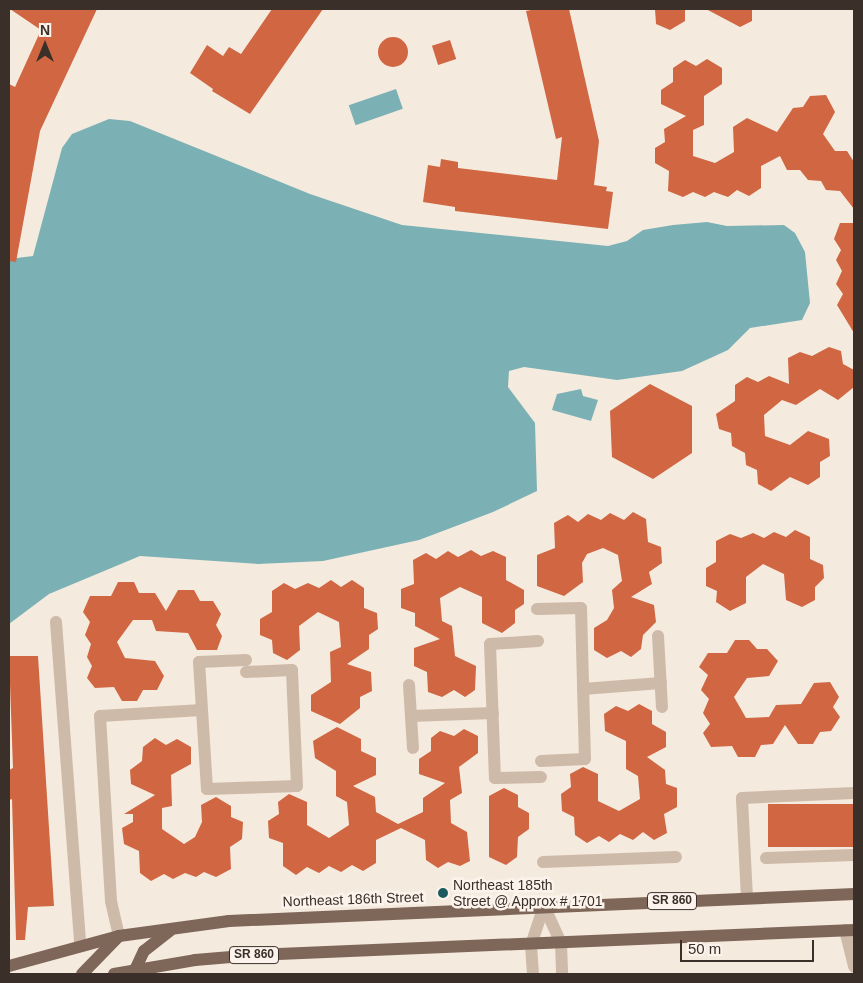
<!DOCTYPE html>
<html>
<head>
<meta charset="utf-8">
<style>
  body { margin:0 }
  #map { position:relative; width:863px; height:983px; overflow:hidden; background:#f5eade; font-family:Helvetica,sans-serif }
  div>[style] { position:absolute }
  .water>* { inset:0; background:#7bb1b5; transform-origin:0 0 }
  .building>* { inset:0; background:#d06642; transform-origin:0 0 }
  .round { border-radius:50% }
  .minor>* { height:12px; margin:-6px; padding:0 6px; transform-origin:6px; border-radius:6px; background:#cebaa9 }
  .major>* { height:12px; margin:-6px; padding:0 6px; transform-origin:6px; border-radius:6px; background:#7e6659 }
  .dots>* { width:14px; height:14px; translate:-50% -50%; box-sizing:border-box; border:2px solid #fcf4ec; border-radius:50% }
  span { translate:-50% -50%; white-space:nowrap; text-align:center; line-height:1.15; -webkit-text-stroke:5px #fcf4ec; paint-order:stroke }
  .shield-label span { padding:1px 4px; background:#fcf4ec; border:1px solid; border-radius:4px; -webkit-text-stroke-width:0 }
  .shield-label { font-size:12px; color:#3b2f29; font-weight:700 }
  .poi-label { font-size:14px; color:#3b2f29 }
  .left { translate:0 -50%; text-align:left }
  .street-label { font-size:14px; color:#3b2f29 }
  .frame { position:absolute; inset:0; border:10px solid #3b2f29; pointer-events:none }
  .north { position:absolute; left:20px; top:20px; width:50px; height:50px; -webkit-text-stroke:4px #fcf4ec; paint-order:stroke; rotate:0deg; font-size:14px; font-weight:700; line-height:20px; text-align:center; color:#3b2f29 }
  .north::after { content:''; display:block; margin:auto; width:18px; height:22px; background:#3b2f29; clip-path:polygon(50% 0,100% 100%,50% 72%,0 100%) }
  .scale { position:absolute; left:680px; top:940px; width:134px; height:22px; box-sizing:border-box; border:2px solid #3b2f29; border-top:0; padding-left:6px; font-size:15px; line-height:18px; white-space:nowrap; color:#3b2f29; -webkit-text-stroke:4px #fcf4ec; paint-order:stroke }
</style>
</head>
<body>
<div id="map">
  <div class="water">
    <i style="left:396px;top:89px;width:21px;height:50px;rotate:71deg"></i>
    <i style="clip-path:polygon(109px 119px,130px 121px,310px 194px,402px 225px,608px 246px,627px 241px,643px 230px,673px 225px,707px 222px,727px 226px,784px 225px,795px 233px,805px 252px,810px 303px,802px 320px,750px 328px,728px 350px,682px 371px,617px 380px,524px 367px,509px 371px,508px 387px,535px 423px,537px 491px,493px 512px,419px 540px,323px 561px,258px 564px,140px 556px,49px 594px,9px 624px,9px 259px,33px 256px,62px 148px,72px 134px)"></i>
    <i style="clip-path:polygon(581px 389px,583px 396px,598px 400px,591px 421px,552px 410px,557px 394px)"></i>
  </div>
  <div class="building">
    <i style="clip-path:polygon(10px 9px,97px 9px,40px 131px,16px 262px,9px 261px,9px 84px,15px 87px,41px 30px)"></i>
    <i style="clip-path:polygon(272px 9px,323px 9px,250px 114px,212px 91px,213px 89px,190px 73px,207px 45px,223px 56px,229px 47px,241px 54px)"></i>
    <i style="clip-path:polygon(536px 9px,569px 9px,599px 141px,594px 185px,607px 187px,606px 191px,613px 192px,608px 229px,455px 211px,455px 207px,423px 202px,428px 165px,440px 167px,441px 159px,458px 162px,458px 168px,557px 180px,562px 137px,556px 139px,526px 11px)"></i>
    <i style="clip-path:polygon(655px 9px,685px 9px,685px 21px,670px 30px,656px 24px)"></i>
    <i style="clip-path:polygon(706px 9px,752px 9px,752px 21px,740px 27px)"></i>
    <i class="round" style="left:378px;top:37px;width:30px;height:30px"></i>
    <i style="left:450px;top:40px;width:20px;height:19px;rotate:72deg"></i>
    <i style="clip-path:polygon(707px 59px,722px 68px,722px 84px,704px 96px,704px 125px,693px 130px,693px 156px,715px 163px,734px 152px,733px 127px,747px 118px,777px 132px,793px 108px,803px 107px,810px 96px,826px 95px,835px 112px,823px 134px,835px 151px,847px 151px,854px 162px,854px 209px,840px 191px,826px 190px,821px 181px,808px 180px,800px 170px,787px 170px,780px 156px,761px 166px,761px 188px,749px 196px,737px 190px,728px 197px,714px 192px,705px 197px,693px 192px,683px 197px,668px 191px,669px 171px,655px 163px,655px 148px,665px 142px,664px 129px,686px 116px,661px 104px,661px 90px,673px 82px,673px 68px,685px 60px,696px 66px)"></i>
    <i style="clip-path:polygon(840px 223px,854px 223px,854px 333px,837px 305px,843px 294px,836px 284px,842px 271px,836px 260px,841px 250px,834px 239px)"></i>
    <i style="clip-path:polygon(829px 347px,841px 351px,843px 364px,854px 370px,854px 387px,838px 400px,820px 389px,796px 405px,782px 400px,764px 415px,765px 436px,790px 445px,808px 431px,829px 439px,830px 456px,820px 462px,820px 477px,808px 485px,790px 477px,771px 491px,758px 484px,757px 470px,746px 465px,745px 453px,732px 446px,731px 433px,719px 429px,716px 414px,735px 401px,735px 385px,747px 377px,758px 382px,769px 376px,789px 384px,788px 358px,800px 352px,812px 356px)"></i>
    <i style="clip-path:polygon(650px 384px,692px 406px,692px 453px,653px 479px,612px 457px,610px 411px)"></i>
    <i style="clip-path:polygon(633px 512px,646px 519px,648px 542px,661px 547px,662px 563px,649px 572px,652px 584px,631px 597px,654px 605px,656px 622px,643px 635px,641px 649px,631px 657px,621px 651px,607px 658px,594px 650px,594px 628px,607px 620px,614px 608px,612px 590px,622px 581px,618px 555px,603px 548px,587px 554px,582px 563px,583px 582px,564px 596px,537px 586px,537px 555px,555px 548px,554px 523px,568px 515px,578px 522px,588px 514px,601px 520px,610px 513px,624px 520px)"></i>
    <i style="clip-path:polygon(795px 530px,810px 537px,810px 559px,823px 565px,824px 578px,815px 587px,815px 600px,802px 607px,786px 600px,784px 574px,763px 564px,746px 577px,746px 603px,730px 611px,716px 602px,717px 591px,706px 586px,706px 568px,716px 562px,716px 541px,730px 534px,741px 538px,753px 533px,764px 538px,774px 532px,786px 537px)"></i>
    <i style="clip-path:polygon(471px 550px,481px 556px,493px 551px,506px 557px,506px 580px,524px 590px,524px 604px,515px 610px,515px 623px,502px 633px,482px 623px,482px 597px,460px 587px,440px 598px,442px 621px,452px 626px,455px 656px,476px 666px,475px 690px,465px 697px,454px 690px,442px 697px,428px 692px,427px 672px,414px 666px,414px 648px,440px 639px,415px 626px,415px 613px,401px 608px,401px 589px,414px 584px,413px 560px,426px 553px,436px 559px,448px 551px,458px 557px)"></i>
    <i style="clip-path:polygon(331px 580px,341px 587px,352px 580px,364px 588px,364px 608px,377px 613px,378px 629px,369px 635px,369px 649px,347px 664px,371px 672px,372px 691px,360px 697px,360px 708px,340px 724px,311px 711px,311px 695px,331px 682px,330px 652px,341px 647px,339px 622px,318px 612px,299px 626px,300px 650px,287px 660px,273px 653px,272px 640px,260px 635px,260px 619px,272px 612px,272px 591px,284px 583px,295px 589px,308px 583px,319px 588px)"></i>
    <i style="clip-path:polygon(118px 582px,134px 582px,139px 593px,155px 593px,166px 611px,178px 590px,194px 590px,200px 601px,213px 601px,221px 614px,216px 625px,222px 636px,217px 650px,197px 650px,188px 633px,156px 631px,152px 620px,133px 620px,117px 642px,125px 658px,155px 661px,164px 676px,157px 690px,143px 690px,137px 701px,122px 701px,114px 687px,95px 688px,87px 678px,92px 666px,87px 657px,91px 644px,85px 635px,90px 622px,83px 612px,90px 596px,111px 596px)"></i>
    <i style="clip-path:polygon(735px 640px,749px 640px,757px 649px,767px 649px,778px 661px,769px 676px,747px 678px,734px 697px,746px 718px,769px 717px,776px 705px,801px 704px,814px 683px,830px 682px,839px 697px,833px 707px,840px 717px,831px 731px,820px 732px,813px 744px,798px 744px,785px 725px,773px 744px,761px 745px,755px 757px,738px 757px,732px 746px,711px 747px,703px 733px,710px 724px,703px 713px,709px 699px,701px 690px,708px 675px,699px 667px,708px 653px,727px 653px)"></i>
    <i style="clip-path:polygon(9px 656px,38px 656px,54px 906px,28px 907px,25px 940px,16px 940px,12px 799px,9px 800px,9px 770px,13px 768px)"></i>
    <i style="clip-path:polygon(639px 704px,652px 711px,652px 724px,666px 732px,666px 747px,647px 757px,665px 770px,666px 784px,677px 788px,677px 807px,664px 814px,667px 833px,654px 840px,643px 832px,633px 840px,620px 834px,609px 842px,599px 836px,587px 843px,575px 835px,574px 817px,562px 811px,561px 794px,571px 787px,570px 774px,583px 767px,598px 774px,598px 801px,619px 811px,640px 799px,638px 776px,626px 769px,626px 741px,605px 731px,604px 714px,616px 706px,628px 711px)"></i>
    <i style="clip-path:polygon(337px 727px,361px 739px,361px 751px,376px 758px,376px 775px,353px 786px,375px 797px,376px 812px,398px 824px,423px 812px,423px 798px,445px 783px,419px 774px,419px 759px,431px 751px,431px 738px,440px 731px,454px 736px,464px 729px,478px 736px,478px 753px,459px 767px,462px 793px,450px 800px,451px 823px,467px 832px,470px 861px,460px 866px,448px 862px,438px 868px,426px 860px,425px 840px,401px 828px,376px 840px,376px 863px,363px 871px,352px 865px,341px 872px,329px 866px,319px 873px,307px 867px,296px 875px,283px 866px,283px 843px,269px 838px,268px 821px,279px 814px,278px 802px,289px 794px,307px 802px,307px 825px,329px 838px,349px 825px,347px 802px,336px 796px,336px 771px,315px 758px,313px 741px)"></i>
    <i style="clip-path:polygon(155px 738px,166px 745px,177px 739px,191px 747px,191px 764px,171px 775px,172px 806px,162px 808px,162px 829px,184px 844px,195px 837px,202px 822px,201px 805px,216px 797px,231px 806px,231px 817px,243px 822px,242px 839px,230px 847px,231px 869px,216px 877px,204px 872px,196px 877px,185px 873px,173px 879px,164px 874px,151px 881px,140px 873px,139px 851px,124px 844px,122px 828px,133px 822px,133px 814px,124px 814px,155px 795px,131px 784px,130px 770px,142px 761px,143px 747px)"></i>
    <i style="clip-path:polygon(504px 788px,518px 795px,518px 807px,529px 813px,529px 829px,518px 837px,517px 857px,506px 865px,489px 857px,489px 796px)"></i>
    <i style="left:854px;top:804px;width:43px;height:86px;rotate:90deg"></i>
  </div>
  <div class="minor">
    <i style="left:537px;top:609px;width:44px;rotate:-1.3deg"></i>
    <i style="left:581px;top:608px;width:151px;rotate:88.5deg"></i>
    <i style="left:585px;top:759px;width:44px;rotate:177.4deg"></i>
    <i style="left:56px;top:622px;width:323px;rotate:85.7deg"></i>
    <i style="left:658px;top:636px;width:71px;rotate:86.8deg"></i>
    <i style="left:538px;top:641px;width:48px;rotate:176.4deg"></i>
    <i style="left:490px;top:644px;width:134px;rotate:87.9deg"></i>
    <i style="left:495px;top:778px;width:46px;rotate:-1.2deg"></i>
    <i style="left:246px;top:660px;width:47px;rotate:177.6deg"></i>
    <i style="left:199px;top:662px;width:127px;rotate:86.4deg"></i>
    <i style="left:207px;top:789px;width:90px;rotate:-1.9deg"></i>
    <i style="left:297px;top:786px;width:116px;rotate:-92.5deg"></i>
    <i style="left:292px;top:670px;width:46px;rotate:177.5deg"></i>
    <i style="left:409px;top:685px;width:63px;rotate:86.4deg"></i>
    <i style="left:583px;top:689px;width:78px;rotate:-4.4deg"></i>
    <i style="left:411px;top:716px;width:82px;rotate:-2.1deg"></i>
    <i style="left:766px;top:858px;width:88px;rotate:-2deg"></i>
    <i style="left:543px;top:862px;width:133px;rotate:-2.2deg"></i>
    <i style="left:747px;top:898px;width:100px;rotate:-92.9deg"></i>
    <i style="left:742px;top:798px;width:112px;rotate:-2.6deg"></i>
    <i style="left:544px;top:906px;width:41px;rotate:65.3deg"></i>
    <i style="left:561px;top:943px;width:31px;rotate:88deg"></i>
    <i style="left:845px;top:930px;width:38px;rotate:76deg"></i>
    <i style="left:119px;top:936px;width:36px;rotate:-103deg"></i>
    <i style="left:111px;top:901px;width:185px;rotate:-93.4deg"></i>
    <i style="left:100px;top:716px;width:102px;rotate:-3.4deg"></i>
    <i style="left:533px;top:974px;width:29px;rotate:-94deg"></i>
    <i style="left:531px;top:945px;width:41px;rotate:-71.6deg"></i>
  </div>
  <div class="major">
    <i style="left:9px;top:966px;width:114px;rotate:-15.3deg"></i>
    <i style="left:119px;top:936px;width:111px;rotate:-7.8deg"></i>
    <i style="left:229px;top:921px;width:626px;rotate:-2.47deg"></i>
    <i style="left:135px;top:970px;width:21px;rotate:-65deg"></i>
    <i style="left:144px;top:951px;width:34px;rotate:-38deg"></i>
    <i style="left:82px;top:974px;width:53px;rotate:-45.8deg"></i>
    <i style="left:114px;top:974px;width:82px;rotate:-9.8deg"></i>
    <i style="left:195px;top:960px;width:60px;rotate:-4.8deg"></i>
    <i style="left:255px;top:955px;width:600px;rotate:-2.39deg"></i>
  </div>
  <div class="dots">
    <i style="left:443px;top:893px;background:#1b5b60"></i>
  </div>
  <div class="shield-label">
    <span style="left:672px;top:901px">SR 860</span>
    <span style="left:254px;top:955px">SR 860</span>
  </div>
  <div class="poi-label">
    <span class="left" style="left:453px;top:893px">Northeast 185th<br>Street @ Approx # 1701</span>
  </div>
  <div class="street-label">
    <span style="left:353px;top:899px;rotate:-2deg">Northeast 186th Street</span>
  </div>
  <div class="frame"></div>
  <div class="north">N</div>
  <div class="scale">50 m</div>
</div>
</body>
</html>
